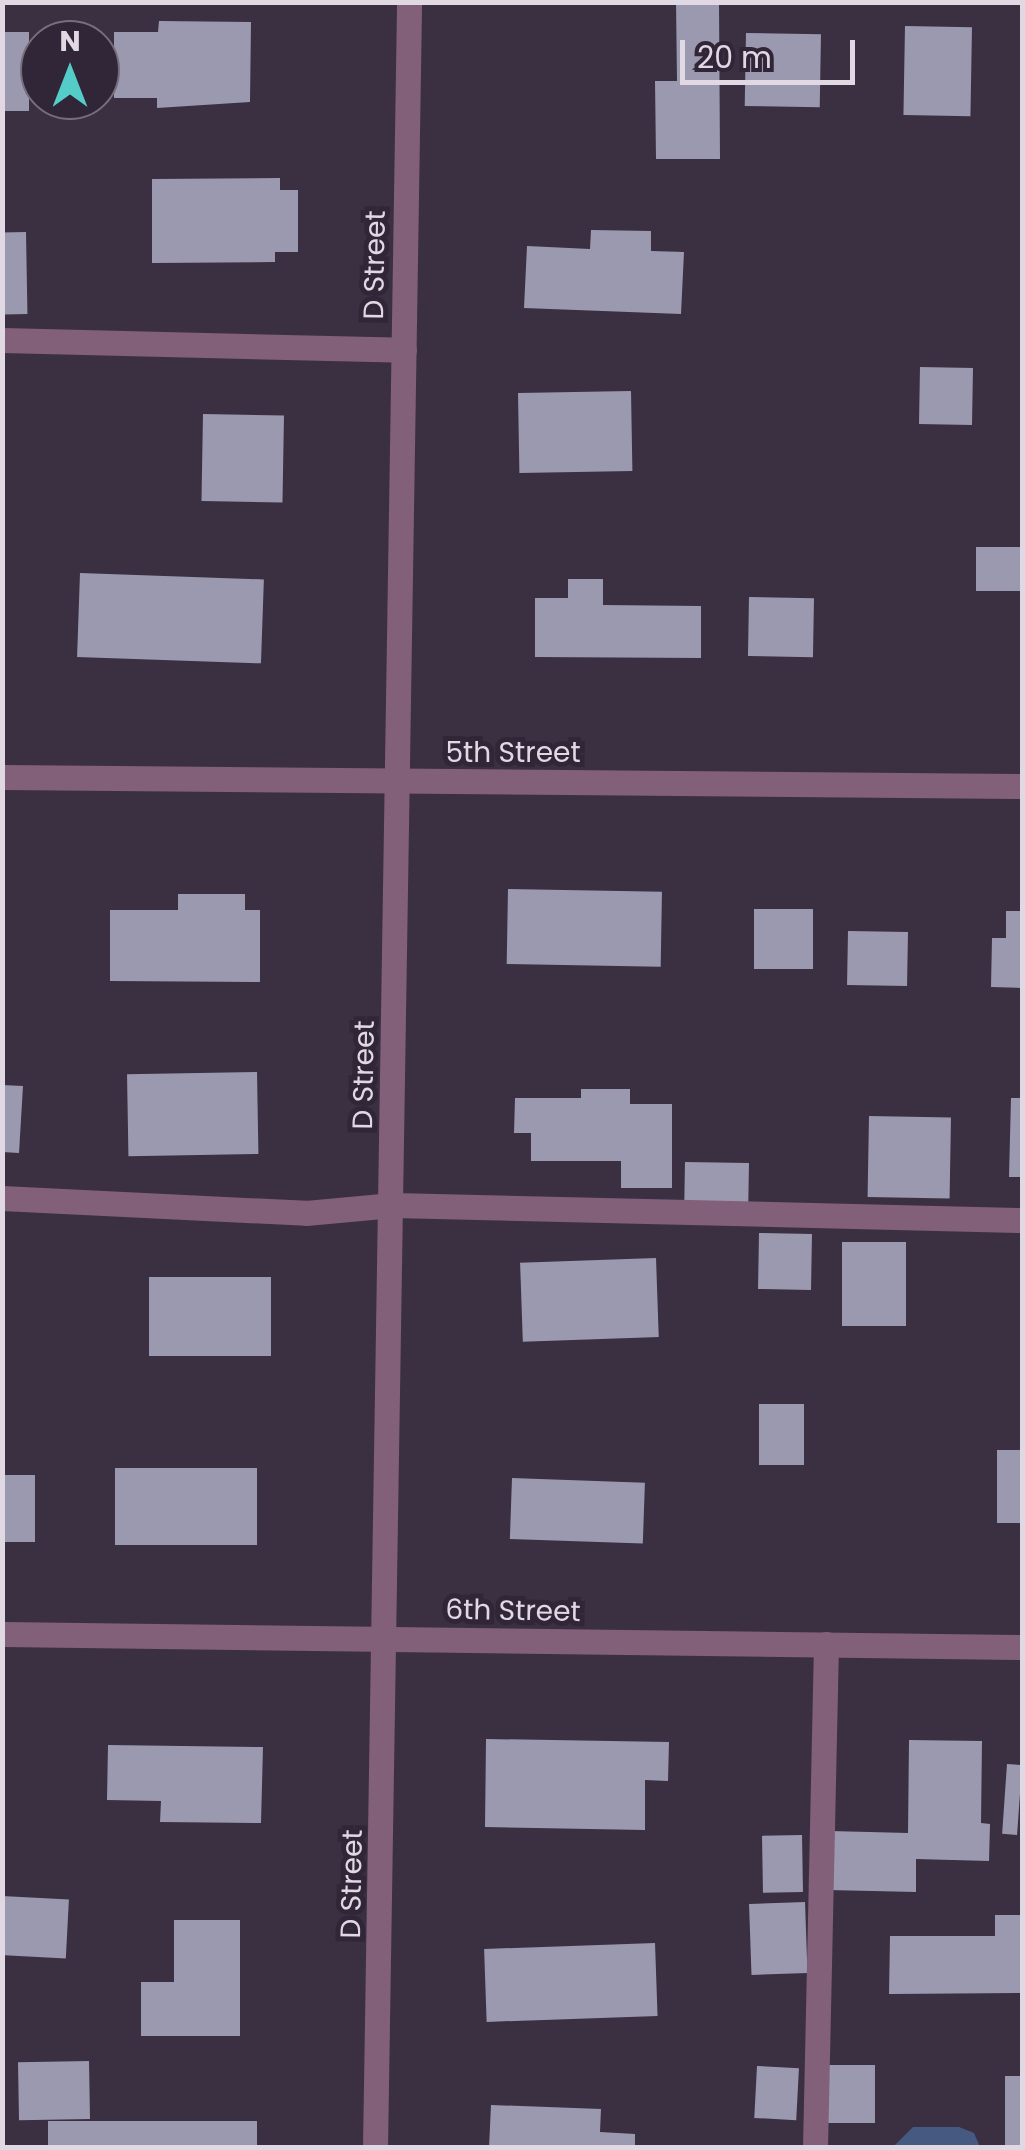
<!DOCTYPE html>
<html>
<head>
<meta charset="utf-8">
<style>
  body { margin:0 }
  #map { position:relative; width:1025px; height:2150px; overflow:hidden; background:#3b3041; font-family:Poppins,sans-serif }
  div>[style] { position:absolute }
  .water>* { inset:0; background:#455981 }
  .building>* { inset:0; background:#9b99b0; transform-origin:0 0 }
  .minor>* { height:25px; margin:-12.5px; padding:0 12.5px; transform-origin:12.5px; border-radius:12.5px; background:#826079 }
  span { translate:-50% -50%; white-space:nowrap; text-align:center; line-height:1.15; -webkit-text-stroke:10px #302637; paint-order:stroke }
  .street-label { font-size:28px; color:#e0d9e4 }
  .frame { position:absolute; inset:0; border:5px solid #e0d9e4; pointer-events:none }
  .north { position:absolute; left:20px; top:20px; width:100px; height:100px; box-sizing:border-box; background:#302637; border:2px solid #766e7c; border-radius:50%; rotate:0deg; font-size:28px; font-weight:700; line-height:40px; text-align:center; color:#e0d9e4 }
  .north::after { content:''; display:block; margin:auto; width:35px; height:45px; background:#54cdc8; clip-path:polygon(50% 0,100% 100%,50% 72%,0 100%) }
  .scale { position:absolute; left:680px; top:40px; width:175px; height:45px; box-sizing:border-box; border:5px solid #e0d9e4; border-top:0; padding-left:12px; font-size:30px; line-height:35px; white-space:nowrap; color:#e0d9e4; -webkit-text-stroke:8px #302637; paint-order:stroke }
</style>
</head>
<body>
<div id="map">
  <div class="water">
    <i style="clip-path:polygon(913px 2127px,959px 2127px,974px 2133px,980px 2147px,893px 2147px)"></i>
  </div>
  <div class="building">
    <i style="clip-path:polygon(676px 2px,719px 2px,720px 159px,656px 159px,655px 81px,677px 81px)"></i>
    <i style="clip-path:polygon(159px 21px,251px 22px,250px 102px,157px 108px,157px 98px,114px 98px,114px 32px,158px 32px)"></i>
    <i style="left:905px;top:26px;width:67px;height:89px;rotate:1deg"></i>
    <i style="left:2px;top:32px;width:27px;height:79px"></i>
    <i style="left:746px;top:33px;width:75px;height:73px;rotate:1deg"></i>
    <i style="clip-path:polygon(280px 178px,280px 190px,298px 190px,298px 252px,275px 252px,275px 262px,152px 263px,152px 179px)"></i>
    <i style="clip-path:polygon(591px 230px,651px 231px,651px 251px,684px 252px,681px 314px,524px 308px,527px 246px,590px 249px)"></i>
    <i style="left:26px;top:232px;width:82px;height:24px;rotate:89deg"></i>
    <i style="left:920px;top:367px;width:53px;height:57px;rotate:1deg"></i>
    <i style="left:631px;top:391px;width:80px;height:113px;rotate:89deg"></i>
    <i style="left:203px;top:414px;width:81px;height:87px;rotate:1deg"></i>
    <i style="left:976px;top:547px;width:46px;height:44px"></i>
    <i style="left:80px;top:573px;width:184px;height:84px;rotate:2deg"></i>
    <i style="clip-path:polygon(568px 579px,603px 579px,603px 605px,701px 606px,701px 658px,535px 657px,535px 598px,568px 598px)"></i>
    <i style="left:749px;top:597px;width:65px;height:59px;rotate:1deg"></i>
    <i style="left:508px;top:889px;width:154px;height:75px;rotate:1deg"></i>
    <i style="clip-path:polygon(178px 894px,245px 894px,245px 910px,260px 910px,260px 982px,110px 981px,110px 910px,178px 910px)"></i>
    <i style="left:754px;top:909px;width:59px;height:60px"></i>
    <i style="clip-path:polygon(1006px 911px,1022px 911px,1022px 988px,991px 987px,992px 938px,1006px 938px)"></i>
    <i style="left:848px;top:931px;width:60px;height:54px;rotate:1deg"></i>
    <i style="left:257px;top:1072px;width:82px;height:130px;rotate:89deg"></i>
    <i style="clip-path:polygon(2px 1085px,23px 1086px,19px 1153px,2px 1152px)"></i>
    <i style="clip-path:polygon(581px 1089px,630px 1089px,630px 1104px,672px 1104px,672px 1188px,621px 1188px,621px 1161px,531px 1161px,531px 1133px,514px 1133px,515px 1098px,581px 1098px)"></i>
    <i style="clip-path:polygon(1011px 1098px,1022px 1098px,1022px 1177px,1009px 1177px)"></i>
    <i style="left:869px;top:1116px;width:82px;height:81px;rotate:1deg"></i>
    <i style="left:685px;top:1162px;width:64px;height:45px;rotate:1deg"></i>
    <i style="left:759px;top:1233px;width:53px;height:56px;rotate:1deg"></i>
    <i style="left:842px;top:1242px;width:64px;height:84px"></i>
    <i style="left:656px;top:1258px;width:79px;height:136px;rotate:88deg"></i>
    <i style="left:149px;top:1277px;width:122px;height:79px"></i>
    <i style="left:759px;top:1404px;width:45px;height:61px"></i>
    <i style="left:997px;top:1450px;width:25px;height:73px"></i>
    <i style="left:257px;top:1468px;width:77px;height:142px;rotate:90deg"></i>
    <i style="left:3px;top:1475px;width:32px;height:67px"></i>
    <i style="left:512px;top:1478px;width:133px;height:61px;rotate:2deg"></i>
    <i style="clip-path:polygon(486px 1739px,669px 1742px,668px 1781px,645px 1780px,645px 1830px,485px 1827px)"></i>
    <i style="clip-path:polygon(909px 1740px,982px 1741px,981px 1823px,990px 1824px,989px 1861px,916px 1859px,916px 1892px,828px 1890px,830px 1831px,908px 1833px)"></i>
    <i style="clip-path:polygon(108px 1745px,263px 1747px,261px 1823px,160px 1822px,161px 1801px,107px 1800px)"></i>
    <i style="left:1007px;top:1764px;width:15px;height:70px;rotate:4deg"></i>
    <i style="left:802px;top:1835px;width:57px;height:40px;rotate:89deg"></i>
    <i style="left:2px;top:1896px;width:67px;height:59px;rotate:3deg"></i>
    <i style="left:805px;top:1902px;width:71px;height:56px;rotate:88deg"></i>
    <i style="clip-path:polygon(995px 1915px,1022px 1915px,1022px 1993px,889px 1994px,890px 1936px,995px 1936px)"></i>
    <i style="clip-path:polygon(174px 1920px,240px 1920px,240px 2036px,141px 2036px,141px 1982px,174px 1982px)"></i>
    <i style="left:655px;top:1943px;width:73px;height:171px;rotate:88deg"></i>
    <i style="left:89px;top:2061px;width:58px;height:71px;rotate:89deg"></i>
    <i style="left:826px;top:2065px;width:49px;height:58px"></i>
    <i style="left:757px;top:2066px;width:42px;height:52px;rotate:3deg"></i>
    <i style="left:1005px;top:2076px;width:17px;height:72px"></i>
    <i style="clip-path:polygon(491px 2105px,601px 2109px,600px 2132px,635px 2134px,635px 2148px,489px 2148px)"></i>
    <i style="left:257px;top:2121px;width:27px;height:209px;rotate:90deg"></i>
  </div>
  <div class="minor">
    <i style="left:2px;top:340px;width:402px;rotate:1.4deg"></i>
    <i style="left:2px;top:777px;width:1020px;rotate:0.51deg"></i>
    <i style="left:2px;top:1198px;width:304px;rotate:2.8deg"></i>
    <i style="left:306px;top:1213px;width:87px;rotate:-5.3deg"></i>
    <i style="left:393px;top:1205px;width:629px;rotate:1.37deg"></i>
    <i style="left:2px;top:1634px;width:1020px;rotate:0.73deg"></i>
    <i style="left:375px;top:2148px;width:2146px;rotate:-89.09deg"></i>
    <i style="left:815px;top:2148px;width:504px;rotate:-88.75deg"></i>
  </div>
  <div class="street-label">
    <span style="left:375px;top:265px;rotate:-89deg">D Street</span>
    <span style="left:513px;top:753px">5th Street</span>
    <span style="left:364px;top:1075px;rotate:-89deg">D Street</span>
    <span style="left:513px;top:1611px;rotate:1deg">6th Street</span>
    <span style="left:352px;top:1884px;rotate:-89deg">D Street</span>
  </div>
  <div class="frame"></div>
  <div class="north">N</div>
  <div class="scale">20 m</div>
</div>
</body>
</html>
